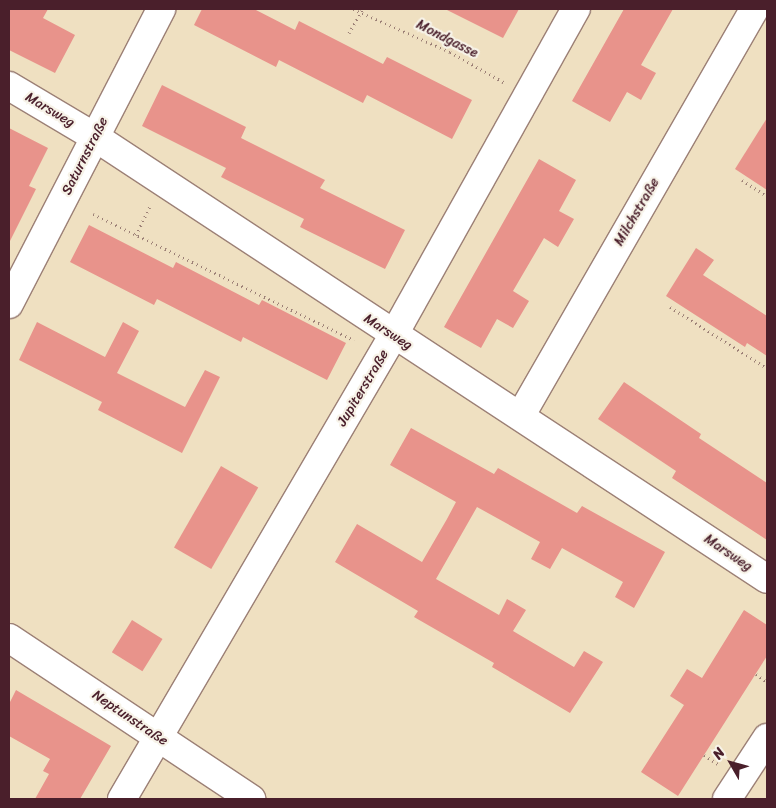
<!DOCTYPE html>
<html>
<head>
<meta charset="utf-8">
<style>
  body { margin:0 }
  #map { position:relative; width:776px; height:808px; overflow:hidden; background:#efe0c1; font-family:Sriracha,sans-serif }
  div>[style] { position:absolute }
  .building>* { inset:0; background:#e8938b; transform-origin:0 0 }
  .path>* { height:3px; margin-top:-1.5px; transform-origin:0; background:repeating-linear-gradient(90deg,#9c8076 0 1px,transparent 0 5px) }
  .roads { filter:drop-shadow(1px 0 #9c8076) drop-shadow(-1px 0 #9c8076) drop-shadow(0 1px #9c8076) drop-shadow(0 -1px #9c8076) }
  .minor>* { height:28px; margin:-14px; padding:0 14px; transform-origin:14px; border-radius:14px; background:#fff }
  span { translate:-50% -50%; white-space:nowrap; text-align:center; line-height:1.15; -webkit-text-stroke:4.5px #f7f3e8; paint-order:stroke }
  .street-label { font-size:14px; color:#4a1f2b }
  .frame { position:absolute; inset:0; border:10px solid #4a1f2b; pointer-events:none }
  .north { position:absolute; left:706px; top:738px; width:50px; height:50px; -webkit-text-stroke:4px #f7f3e8; paint-order:stroke; rotate:308deg; font-size:14px; font-weight:700; line-height:20px; text-align:center; color:#4a1f2b }
  .north::after { content:''; display:block; margin:auto; width:18px; height:22px; background:#4a1f2b; clip-path:polygon(50% 0,100% 100%,50% 72%,0 100%) }
</style>
</head>
<body>
<div id="map">
  <div class="building">
    <i style="clip-path:polygon(9px 9px,48px 9px,43px 18px,75px 35px,55px 73px,9px 50px)"></i>
    <i style="clip-path:polygon(202px 9px,254px 9px,295px 30px,299px 21px,383px 64px,387px 57px,472px 100px,452px 139px,367px 95px,363px 103px,279px 60px,276px 67px,194px 25px)"></i>
    <i style="clip-path:polygon(445px 9px,519px 9px,503px 38px)"></i>
    <i style="clip-path:polygon(624px 9px,673px 9px,641px 65px,656px 73px,641px 100px,627px 92px,610px 122px,572px 101px)"></i>
    <i style="clip-path:polygon(162px 85px,246px 127px,241px 138px,325px 180px,320px 188px,405px 230px,385px 269px,300px 227px,304px 219px,221px 177px,226px 168px,142px 126px)"></i>
    <i style="clip-path:polygon(767px 118px,767px 190px,735px 169px)"></i>
    <i style="clip-path:polygon(9px 128px,48px 148px,29px 186px,36px 189px,9px 243px)"></i>
    <i style="clip-path:polygon(539px 159px,576px 180px,559px 211px,574px 219px,558px 247px,544px 238px,513px 291px,529px 301px,513px 328px,497px 319px,481px 348px,444px 327px)"></i>
    <i style="clip-path:polygon(89px 225px,173px 268px,176px 262px,259px 305px,262px 300px,346px 343px,327px 380px,243px 337px,241px 342px,157px 299px,154px 305px,70px 262px)"></i>
    <i style="clip-path:polygon(696px 248px,714px 260px,703px 275px,767px 316px,767px 356px,747px 343px,745px 347px,666px 296px)"></i>
    <i style="clip-path:polygon(37px 322px,105px 357px,123px 322px,139px 331px,117px 373px,185px 407px,205px 370px,220px 377px,182px 453px,98px 410px,102px 402px,19px 360px)"></i>
    <i style="clip-path:polygon(624px 382px,701px 434px,699px 438px,767px 483px,767px 540px,672px 478px,676px 471px,598px 419px)"></i>
    <i style="clip-path:polygon(411px 428px,494px 474px,498px 468px,577px 513px,582px 506px,665px 552px,634px 608px,615px 597px,623px 582px,562px 548px,550px 569px,531px 559px,540px 542px,477px 507px,436px 579px,499px 615px,507px 599px,526px 610px,513px 631px,574px 667px,584px 651px,603px 662px,570px 713px,492px 667px,494px 663px,414px 617px,418px 611px,335px 562px,357px 524px,422px 562px,447px 519px,456px 502px,390px 465px)"></i>
    <i style="left:221px;top:466px;width:43px;height:94px;rotate:30deg"></i>
    <i style="clip-path:polygon(744px 610px,767px 625px,767px 656px,678px 796px,641px 772px,684px 705px,670px 696px,687px 669px,702px 678px)"></i>
    <i style="left:132px;top:620px;width:36px;height:38px;rotate:32deg"></i>
    <i style="clip-path:polygon(16px 690px,111px 746px,80px 799px,35px 799px,49px 774px,43px 771px,50px 759px,9px 736px,9px 704px)"></i>
  </div>
  <div class="path">
    <i style="left:353px;top:9px;width:106px;rotate:23.9deg"></i>
    <i style="left:450px;top:52px;width:63px;rotate:29.4deg"></i>
    <i style="left:349px;top:33px;width:28px;rotate:-60deg"></i>
    <i style="left:742px;top:180px;width:30px;rotate:33deg"></i>
    <i style="left:93px;top:214px;width:290px;rotate:25.8deg"></i>
    <i style="left:136px;top:235px;width:34px;rotate:-64deg"></i>
    <i style="left:670px;top:307px;width:115px;rotate:32.2deg"></i>
    <i style="left:756px;top:674px;width:14px;rotate:36deg"></i>
    <i style="left:704px;top:755px;width:17px;rotate:33deg"></i>
  </div>
  <div class="roads">
    <div class="minor">
      <i style="left:9px;top:86px;width:100px;rotate:30.7deg"></i>
      <i style="left:95px;top:137px;width:804px;rotate:33.33deg"></i>
      <i style="left:9px;top:304px;width:332px;rotate:-62.7deg"></i>
      <i style="left:521px;top:415px;width:468px;rotate:-60.1deg"></i>
      <i style="left:9px;top:638px;width:291px;rotate:33.6deg"></i>
      <i style="left:122px;top:799px;width:536px;rotate:-59.66deg"></i>
      <i style="left:393px;top:336px;width:375px;rotate:-60.8deg"></i>
      <i style="left:727px;top:799px;width:73px;rotate:-56.7deg"></i>
    </div>
  </div>
  <div class="street-label">
    <span style="left:447px;top:39px;rotate:27deg">Mondgasse</span>
    <span style="left:50px;top:110px;rotate:31deg">Marsweg</span>
    <span style="left:85px;top:156px;rotate:-63deg">Saturnstraße</span>
    <span style="left:637px;top:212px;rotate:-60deg">Milchstraße</span>
    <span style="left:388px;top:332px;rotate:33deg">Marsweg</span>
    <span style="left:363px;top:388px;rotate:-59deg">Jupiterstraße</span>
    <span style="left:728px;top:553px;rotate:34deg">Marsweg</span>
    <span style="left:130px;top:718px;rotate:34deg">Neptunstraße</span>
  </div>
  <div class="frame"></div>
  <div class="north">N</div>
</div>
</body>
</html>
